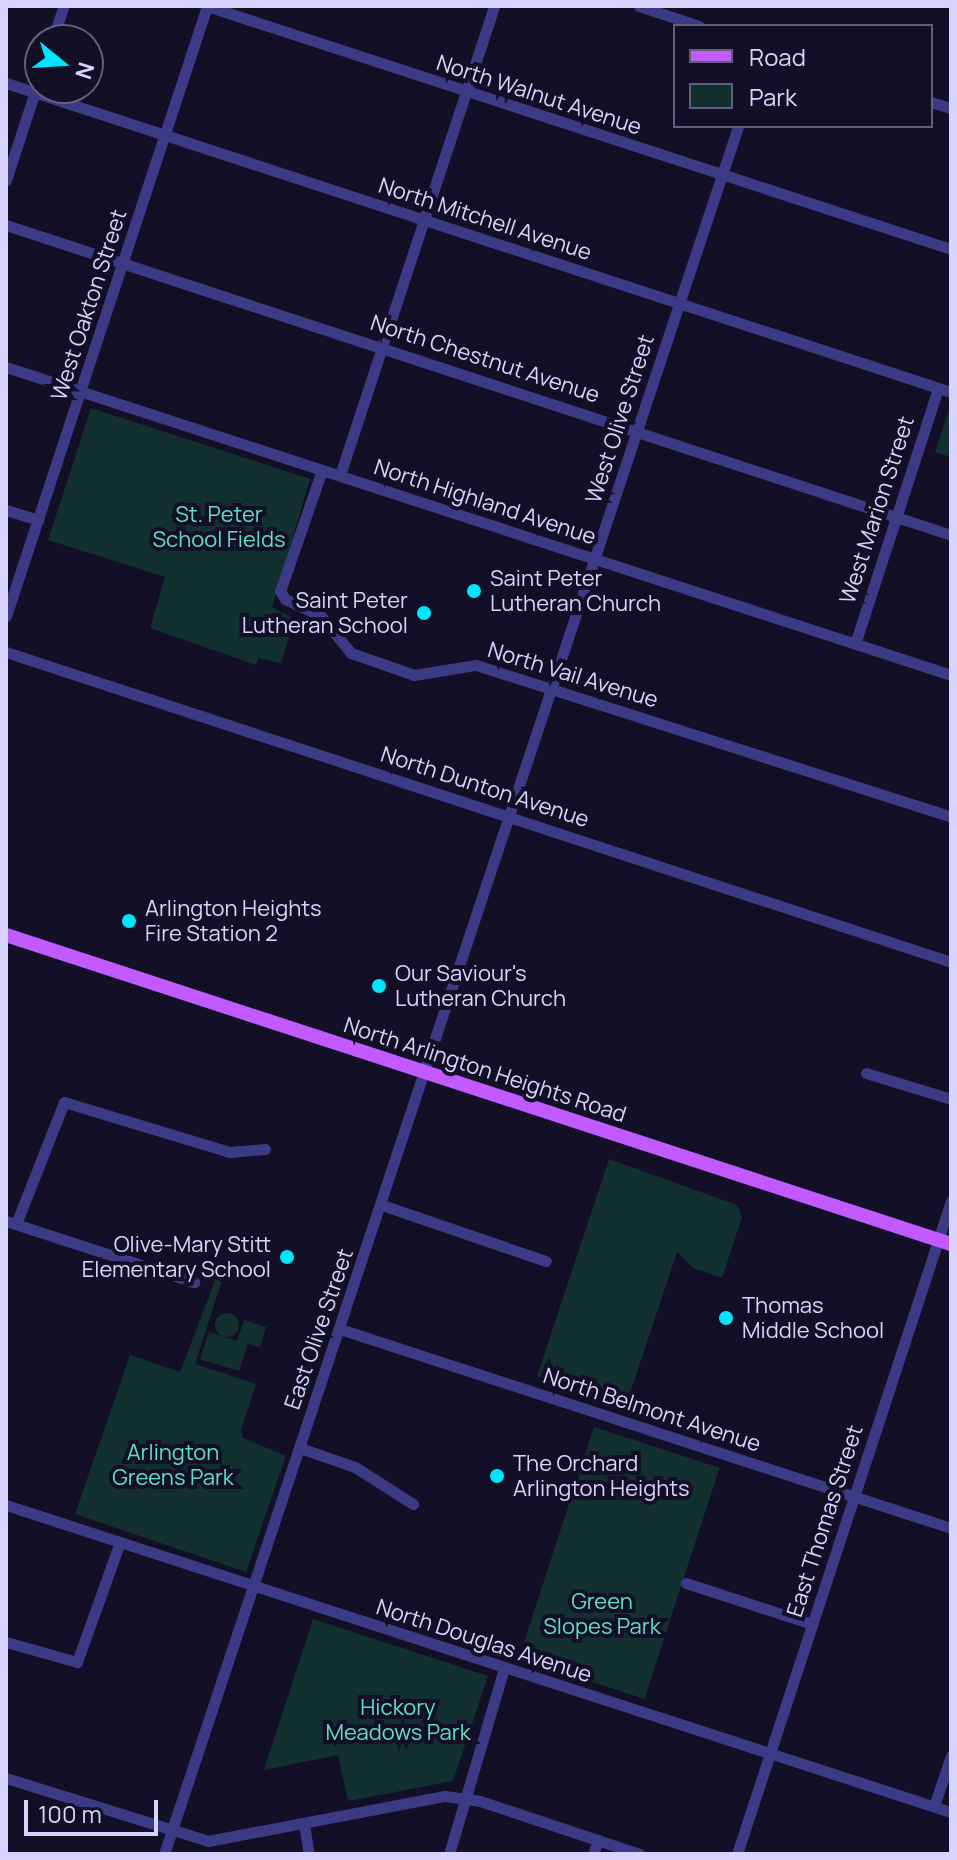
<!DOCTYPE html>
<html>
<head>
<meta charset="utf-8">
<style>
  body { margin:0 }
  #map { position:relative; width:957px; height:1860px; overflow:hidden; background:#130f26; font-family:Manrope,sans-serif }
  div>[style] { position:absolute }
  .green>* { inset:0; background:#12302f; transform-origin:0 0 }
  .round { border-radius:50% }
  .minor>* { height:11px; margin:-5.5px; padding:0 5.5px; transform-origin:5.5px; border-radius:5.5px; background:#3d3a85 }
  .major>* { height:14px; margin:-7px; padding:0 7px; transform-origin:7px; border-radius:7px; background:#c25bff }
  .dots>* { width:22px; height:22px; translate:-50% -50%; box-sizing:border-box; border:4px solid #130f26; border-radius:50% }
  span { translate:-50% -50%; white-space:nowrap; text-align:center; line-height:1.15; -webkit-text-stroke:8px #130f26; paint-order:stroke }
  .street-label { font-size:22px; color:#d9d4ff }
  .park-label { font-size:22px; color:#5fe0c0 }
  .poi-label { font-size:22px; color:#d9d4ff }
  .left { translate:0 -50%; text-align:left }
  .right { translate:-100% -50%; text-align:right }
  .frame { position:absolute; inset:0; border:8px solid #d9d4ff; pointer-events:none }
  .legend { position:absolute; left:673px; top:24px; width:260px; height:104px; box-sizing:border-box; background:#130f26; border:2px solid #625e7d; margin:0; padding:10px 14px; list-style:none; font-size:24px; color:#d9d4ff }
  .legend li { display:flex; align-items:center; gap:16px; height:40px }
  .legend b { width:40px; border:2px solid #625e7d }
  .north { position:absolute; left:24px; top:24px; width:80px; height:80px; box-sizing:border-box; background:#130f26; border:2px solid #625e7d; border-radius:50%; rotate:108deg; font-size:22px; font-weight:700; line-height:32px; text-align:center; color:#d9d4ff }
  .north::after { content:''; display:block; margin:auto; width:28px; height:36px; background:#00e5ff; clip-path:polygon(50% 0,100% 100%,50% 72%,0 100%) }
  .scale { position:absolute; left:24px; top:1800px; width:134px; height:36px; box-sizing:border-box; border:4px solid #d9d4ff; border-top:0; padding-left:10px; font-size:24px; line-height:28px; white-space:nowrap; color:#d9d4ff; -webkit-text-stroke:6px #130f26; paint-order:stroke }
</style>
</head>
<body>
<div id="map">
  <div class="green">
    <i style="clip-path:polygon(950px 407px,951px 407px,951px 457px,935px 452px)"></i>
    <i style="clip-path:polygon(91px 408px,310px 479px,272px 607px,295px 619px,281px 663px,258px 658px,256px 665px,150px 628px,165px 577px,48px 540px)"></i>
    <i style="clip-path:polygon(609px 1159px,737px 1205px,742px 1217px,722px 1278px,693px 1268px,677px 1252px,626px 1405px,537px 1376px)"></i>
    <i style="clip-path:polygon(216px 1278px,222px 1280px,195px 1364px,256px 1384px,241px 1430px,243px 1438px,286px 1456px,246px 1572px,75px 1514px,130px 1355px,180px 1372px)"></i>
    <i class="round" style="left:215px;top:1313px;width:24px;height:24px"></i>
    <i style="clip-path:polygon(244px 1320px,266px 1327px,260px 1347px,248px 1344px,239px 1371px,200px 1359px,209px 1332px,237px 1341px)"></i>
    <i style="left:594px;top:1427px;width:132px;height:243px;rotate:18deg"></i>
    <i style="clip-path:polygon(313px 1619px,488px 1676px,453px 1781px,348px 1801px,338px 1755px,264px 1770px)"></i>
  </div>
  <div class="minor">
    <i style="left:639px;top:6px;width:63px;rotate:18.4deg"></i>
    <i style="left:52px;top:40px;width:36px;rotate:-71deg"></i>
    <i style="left:6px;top:83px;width:994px;rotate:18.11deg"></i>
    <i style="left:931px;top:102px;width:21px;rotate:17deg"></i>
    <i style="left:6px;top:180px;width:109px;rotate:-71.9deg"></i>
    <i style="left:6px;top:225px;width:995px;rotate:18.16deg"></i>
    <i style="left:6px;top:367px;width:994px;rotate:18.05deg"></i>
    <i style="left:322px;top:470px;width:128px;rotate:109.1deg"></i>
    <i style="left:280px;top:591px;width:9px;rotate:58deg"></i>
    <i style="left:285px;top:599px;width:38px;rotate:25deg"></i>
    <i style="left:320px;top:615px;width:49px;rotate:50.8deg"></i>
    <i style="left:351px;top:653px;width:67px;rotate:19.2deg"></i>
    <i style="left:414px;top:675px;width:63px;rotate:-9.2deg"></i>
    <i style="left:476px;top:665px;width:499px;rotate:17.7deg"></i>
    <i style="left:340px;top:475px;width:494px;rotate:-71.8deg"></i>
    <i style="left:6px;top:510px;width:34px;rotate:17deg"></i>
    <i style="left:6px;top:616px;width:642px;rotate:-71.76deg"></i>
    <i style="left:207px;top:6px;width:783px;rotate:18.09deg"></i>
    <i style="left:855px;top:644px;width:269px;rotate:-72deg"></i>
    <i style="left:6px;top:652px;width:995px;rotate:18.16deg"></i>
    <i style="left:866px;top:1073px;width:89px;rotate:17deg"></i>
    <i style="left:382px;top:1205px;width:173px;rotate:18.9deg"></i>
    <i style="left:6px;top:1221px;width:198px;rotate:18deg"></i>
    <i style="left:16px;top:1224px;width:131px;rotate:-68.5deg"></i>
    <i style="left:64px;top:1102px;width:173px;rotate:16.8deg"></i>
    <i style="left:230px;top:1152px;width:35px;rotate:-5deg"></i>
    <i style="left:340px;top:1329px;width:643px;rotate:18.04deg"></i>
    <i style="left:300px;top:1448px;width:58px;rotate:19.1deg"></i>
    <i style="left:355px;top:1467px;width:69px;rotate:32.5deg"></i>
    <i style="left:6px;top:1505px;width:994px;rotate:18deg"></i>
    <i style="left:686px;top:1583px;width:133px;rotate:18deg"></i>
    <i style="left:6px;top:1642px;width:74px;rotate:15.7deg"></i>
    <i style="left:77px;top:1662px;width:127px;rotate:-70.3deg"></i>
    <i style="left:6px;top:1778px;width:212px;rotate:17.3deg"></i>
    <i style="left:208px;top:1841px;width:241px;rotate:-10.8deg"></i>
    <i style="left:445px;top:1796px;width:35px;rotate:8deg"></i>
    <i style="left:480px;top:1801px;width:168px;rotate:18.4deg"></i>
    <i style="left:934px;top:1806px;width:53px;rotate:-71.2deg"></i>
    <i style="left:304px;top:1824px;width:30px;rotate:81deg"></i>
    <i style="left:164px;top:1854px;width:1821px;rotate:-71.62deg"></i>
    <i style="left:449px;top:1854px;width:194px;rotate:-73.5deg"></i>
    <i style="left:593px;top:1854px;width:15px;rotate:-70deg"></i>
    <i style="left:737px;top:1854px;width:687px;rotate:-71.86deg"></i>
  </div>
  <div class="major">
    <i style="left:6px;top:935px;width:994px;rotate:18.11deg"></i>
  </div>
  <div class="dots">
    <i style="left:474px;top:591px;background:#00e5ff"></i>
    <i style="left:424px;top:613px;background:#00e5ff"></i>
    <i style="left:129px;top:921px;background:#00e5ff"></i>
    <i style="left:379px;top:986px;background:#00e5ff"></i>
    <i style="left:287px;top:1257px;background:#00e5ff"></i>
    <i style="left:726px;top:1318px;background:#00e5ff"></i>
    <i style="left:497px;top:1476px;background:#00e5ff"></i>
  </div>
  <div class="street-label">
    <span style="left:539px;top:95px;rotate:18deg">North Walnut Avenue</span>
    <span style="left:485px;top:219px;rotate:18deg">North Mitchell Avenue</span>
    <span style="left:89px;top:305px;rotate:-72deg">West Oakton Street</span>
    <span style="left:485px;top:359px;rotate:18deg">North Chestnut Avenue</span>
    <span style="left:620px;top:419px;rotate:-72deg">West Olive Street</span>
    <span style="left:485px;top:502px;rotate:18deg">North Highland Avenue</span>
    <span style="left:877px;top:510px;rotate:-72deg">West Marion Street</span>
    <span style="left:573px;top:675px;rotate:17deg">North Vail Avenue</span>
    <span style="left:485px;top:787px;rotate:18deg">North Dunton Avenue</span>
    <span style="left:485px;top:1070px;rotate:18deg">North Arlington Heights Road</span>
    <span style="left:319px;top:1329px;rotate:-71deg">East Olive Street</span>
    <span style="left:652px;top:1410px;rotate:18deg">North Belmont Avenue</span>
    <span style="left:825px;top:1521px;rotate:-72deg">East Thomas Street</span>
    <span style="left:484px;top:1641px;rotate:18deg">North Douglas Avenue</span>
  </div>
  <div class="park-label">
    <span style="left:219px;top:527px">St. Peter<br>School Fields</span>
    <span style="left:173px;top:1465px">Arlington<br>Greens Park</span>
    <span style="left:602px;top:1614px">Green<br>Slopes Park</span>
    <span style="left:398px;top:1720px">Hickory<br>Meadows Park</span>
  </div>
  <div class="poi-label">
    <span class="left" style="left:490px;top:591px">Saint Peter<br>Lutheran Church</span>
    <span class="right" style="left:408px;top:613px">Saint Peter<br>Lutheran School</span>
    <span class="left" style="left:145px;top:921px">Arlington Heights<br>Fire Station 2</span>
    <span class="left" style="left:395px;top:986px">Our Saviour's<br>Lutheran Church</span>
    <span class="right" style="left:271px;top:1257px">Olive-Mary Stitt<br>Elementary School</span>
    <span class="left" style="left:742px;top:1318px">Thomas<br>Middle School</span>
    <span class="left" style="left:513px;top:1476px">The Orchard<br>Arlington Heights</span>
  </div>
  <div class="frame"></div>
  <ul class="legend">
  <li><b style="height:10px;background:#c25bff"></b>Road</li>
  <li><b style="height:22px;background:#12302f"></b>Park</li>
  </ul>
  <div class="north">N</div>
  <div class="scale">100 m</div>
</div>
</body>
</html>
